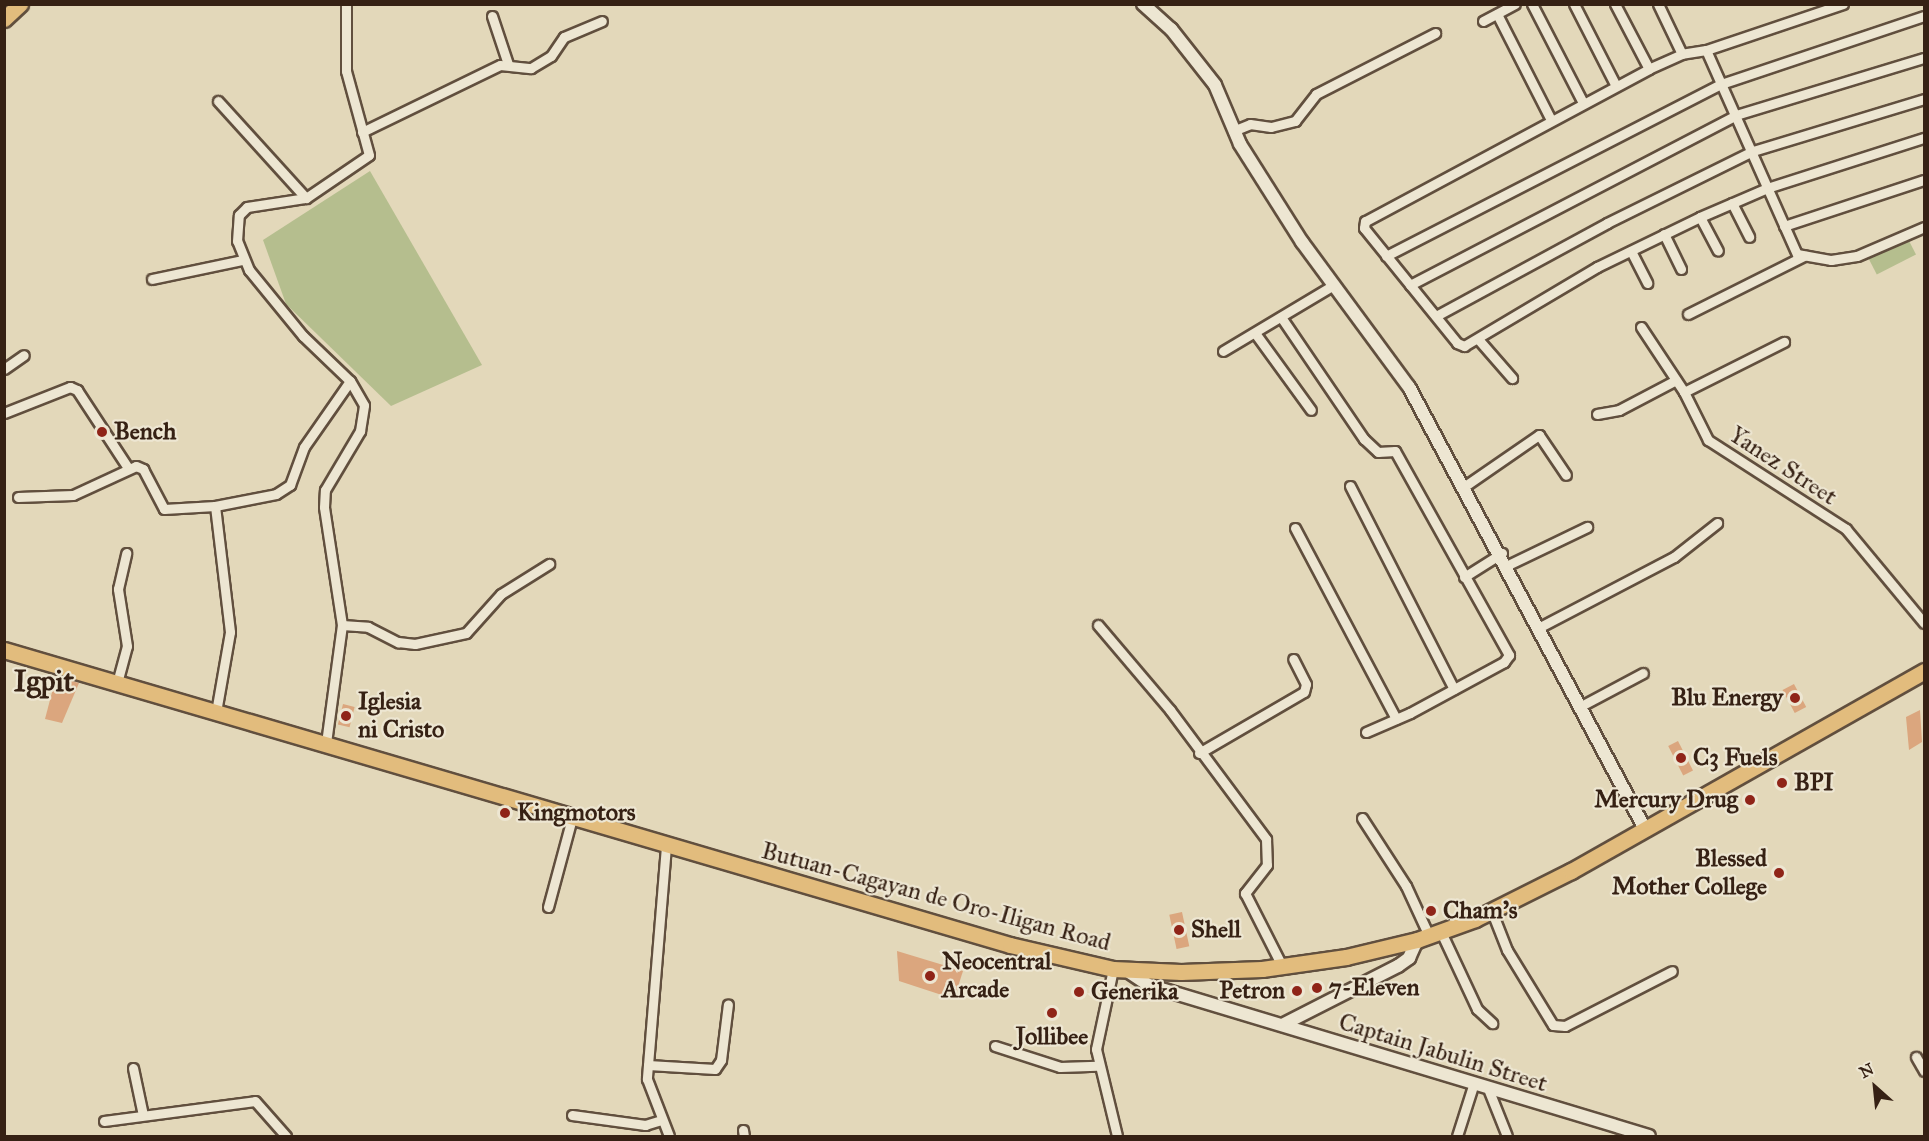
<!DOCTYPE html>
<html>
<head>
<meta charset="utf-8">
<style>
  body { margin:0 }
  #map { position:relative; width:1929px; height:1141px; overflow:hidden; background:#e3d8ba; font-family:"IM FELL Great Primer",serif }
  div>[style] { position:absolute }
  .green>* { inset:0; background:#b5be8e; transform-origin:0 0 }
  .building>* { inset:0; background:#dba67e; transform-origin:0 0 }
  .roads { filter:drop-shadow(2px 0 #614f3e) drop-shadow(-2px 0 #614f3e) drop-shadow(0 2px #614f3e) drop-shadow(0 -2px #614f3e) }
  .minor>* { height:9px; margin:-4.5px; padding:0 4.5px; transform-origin:4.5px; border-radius:4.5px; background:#ede6d2 }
  .tertiary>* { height:12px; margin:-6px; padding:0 6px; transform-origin:6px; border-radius:6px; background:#ede6d2 }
  .primary>* { height:15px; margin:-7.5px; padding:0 7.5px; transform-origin:7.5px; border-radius:7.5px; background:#e2bc7d }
  .trunk>* { height:15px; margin:-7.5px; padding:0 7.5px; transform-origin:7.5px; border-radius:7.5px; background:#e2bc7d }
  .dots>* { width:16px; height:16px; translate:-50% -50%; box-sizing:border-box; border:3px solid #ede6d2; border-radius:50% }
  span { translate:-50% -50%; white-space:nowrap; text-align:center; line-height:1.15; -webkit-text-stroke:4.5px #ede6d2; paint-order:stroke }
  .poi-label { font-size:24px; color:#362114; font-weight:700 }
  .left { translate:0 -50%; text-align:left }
  .right { translate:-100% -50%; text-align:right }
  .street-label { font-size:24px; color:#362114 }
  .district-label { font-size:30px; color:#362114; font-weight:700 }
  .frame { position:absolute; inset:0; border:6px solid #362114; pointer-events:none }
  .north { position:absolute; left:1845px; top:1057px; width:60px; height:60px; -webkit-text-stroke:4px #ede6d2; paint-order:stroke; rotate:333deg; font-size:16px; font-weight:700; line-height:24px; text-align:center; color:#362114 }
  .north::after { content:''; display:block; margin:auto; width:21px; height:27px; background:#362114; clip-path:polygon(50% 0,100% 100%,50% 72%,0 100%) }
</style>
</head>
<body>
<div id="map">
  <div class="green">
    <i style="clip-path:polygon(370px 171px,482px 365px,391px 406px,286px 304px,263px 240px)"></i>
    <i style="left:1906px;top:235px;width:22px;height:44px;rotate:63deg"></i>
  </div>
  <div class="building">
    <i style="clip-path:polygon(56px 677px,79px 683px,62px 723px,45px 719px)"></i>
    <i style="left:1794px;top:684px;width:26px;height:13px;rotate:62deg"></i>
    <i style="left:343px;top:704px;width:12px;height:21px;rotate:14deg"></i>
    <i style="clip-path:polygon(1920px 710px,1922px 742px,1909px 750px,1906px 717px)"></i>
    <i style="left:1678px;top:741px;width:33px;height:11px;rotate:63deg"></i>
    <i style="left:1182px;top:912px;width:35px;height:13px;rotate:78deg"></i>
    <i style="clip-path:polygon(897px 951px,963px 971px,954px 999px,899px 981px)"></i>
  </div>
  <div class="roads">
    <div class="minor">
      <i style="left:1532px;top:4px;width:111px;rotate:62.7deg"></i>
      <i style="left:1574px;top:4px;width:92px;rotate:62.9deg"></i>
      <i style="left:1615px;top:4px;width:73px;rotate:62.4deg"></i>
      <i style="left:1658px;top:4px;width:55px;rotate:64.4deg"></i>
      <i style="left:1843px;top:4px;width:145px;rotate:161.4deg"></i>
      <i style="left:1706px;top:50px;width:24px;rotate:171deg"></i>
      <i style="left:1682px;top:54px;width:36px;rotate:156deg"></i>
      <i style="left:1649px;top:69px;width:322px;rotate:151.8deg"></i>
      <i style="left:1365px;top:221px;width:7px;rotate:98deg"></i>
      <i style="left:1364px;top:228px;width:148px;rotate:51deg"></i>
      <i style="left:1457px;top:343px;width:8px;rotate:23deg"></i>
      <i style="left:1464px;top:346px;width:155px;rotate:-30.7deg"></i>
      <i style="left:1597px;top:267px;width:114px;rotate:-25.9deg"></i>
      <i style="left:1700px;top:217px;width:73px;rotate:-23.4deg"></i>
      <i style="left:1767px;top:188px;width:165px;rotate:-17.7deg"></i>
      <i style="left:1497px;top:14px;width:119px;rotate:63deg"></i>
      <i style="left:492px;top:16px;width:51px;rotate:71.6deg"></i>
      <i style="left:1483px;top:21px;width:36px;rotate:-28deg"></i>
      <i style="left:1706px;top:50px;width:223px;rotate:66deg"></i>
      <i style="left:1797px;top:254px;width:35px;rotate:10deg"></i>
      <i style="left:1831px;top:260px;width:26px;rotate:-9deg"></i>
      <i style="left:1857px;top:256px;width:73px;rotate:-23.4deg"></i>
      <i style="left:218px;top:101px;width:131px;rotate:47.8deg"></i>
      <i style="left:1233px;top:131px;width:18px;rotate:-22deg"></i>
      <i style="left:1250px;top:124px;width:21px;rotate:8deg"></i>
      <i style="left:1271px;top:127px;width:25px;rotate:-14deg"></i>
      <i style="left:1295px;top:121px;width:34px;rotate:-52deg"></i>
      <i style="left:1316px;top:94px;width:134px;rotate:-27.1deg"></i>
      <i style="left:362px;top:132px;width:153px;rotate:-25.9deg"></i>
      <i style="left:500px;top:65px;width:31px;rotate:6deg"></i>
      <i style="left:531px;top:68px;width:23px;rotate:-31deg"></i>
      <i style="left:551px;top:56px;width:23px;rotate:-56deg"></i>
      <i style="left:564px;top:37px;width:41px;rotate:-22.8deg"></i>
      <i style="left:1732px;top:203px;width:38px;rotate:63deg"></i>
      <i style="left:1700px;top:217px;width:38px;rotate:62deg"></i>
      <i style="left:1784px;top:226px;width:147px;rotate:-18.2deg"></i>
      <i style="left:1664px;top:234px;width:39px;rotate:64deg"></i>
      <i style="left:1631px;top:251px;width:36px;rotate:63deg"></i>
      <i style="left:1386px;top:256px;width:377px;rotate:-27.2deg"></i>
      <i style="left:1721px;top:84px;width:214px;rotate:-18.5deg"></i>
      <i style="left:152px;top:279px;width:92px;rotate:-11.9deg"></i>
      <i style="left:1410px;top:285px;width:368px;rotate:-27.5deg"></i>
      <i style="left:1736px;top:115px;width:196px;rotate:-16.9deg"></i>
      <i style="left:1688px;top:314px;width:130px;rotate:-26.6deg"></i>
      <i style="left:1436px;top:316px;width:195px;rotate:-28.5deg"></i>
      <i style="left:1607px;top:223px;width:163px;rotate:-26.3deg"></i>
      <i style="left:1753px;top:151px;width:179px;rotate:-16.9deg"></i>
      <i style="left:1281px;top:317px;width:148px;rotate:55.8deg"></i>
      <i style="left:1364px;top:439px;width:19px;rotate:43deg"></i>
      <i style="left:1378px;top:452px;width:17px;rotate:-3deg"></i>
      <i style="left:1395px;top:451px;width:234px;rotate:60.8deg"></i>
      <i style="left:1509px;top:655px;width:9px;rotate:126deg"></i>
      <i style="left:1504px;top:662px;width:107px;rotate:151.5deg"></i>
      <i style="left:1410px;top:713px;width:48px;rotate:156.6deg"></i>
      <i style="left:1641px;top:327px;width:78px;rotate:56.5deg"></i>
      <i style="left:1684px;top:392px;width:54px;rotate:63.4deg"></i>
      <i style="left:1708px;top:440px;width:164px;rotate:32.8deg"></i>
      <i style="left:1846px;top:529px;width:122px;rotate:50.3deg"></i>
      <i style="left:1255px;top:333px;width:95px;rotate:54deg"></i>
      <i style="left:1478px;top:339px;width:52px;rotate:48.9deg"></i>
      <i style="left:1223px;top:351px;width:127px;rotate:-30.8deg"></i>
      <i style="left:4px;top:369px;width:24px;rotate:-35deg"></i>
      <i style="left:1684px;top:392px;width:112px;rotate:-26.6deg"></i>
      <i style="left:4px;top:413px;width:71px;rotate:-21.5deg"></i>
      <i style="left:70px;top:387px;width:8px;rotate:23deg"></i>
      <i style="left:77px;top:390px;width:93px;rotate:56.8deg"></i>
      <i style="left:1597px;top:414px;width:22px;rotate:-10deg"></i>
      <i style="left:1619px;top:410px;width:64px;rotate:-27.8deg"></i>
      <i style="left:1350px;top:486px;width:228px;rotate:62.9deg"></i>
      <i style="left:1465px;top:486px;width:90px;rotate:-34.6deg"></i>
      <i style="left:1539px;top:435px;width:48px;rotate:56deg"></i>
      <i style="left:18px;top:497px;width:55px;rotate:-2.1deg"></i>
      <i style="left:73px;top:495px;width:69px;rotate:-24.7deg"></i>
      <i style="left:136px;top:466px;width:8px;rotate:23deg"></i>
      <i style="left:143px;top:469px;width:45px;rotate:62.3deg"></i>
      <i style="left:164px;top:509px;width:51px;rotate:-3.4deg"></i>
      <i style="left:215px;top:506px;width:62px;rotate:-11.1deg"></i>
      <i style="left:276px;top:494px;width:17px;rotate:-33deg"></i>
      <i style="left:290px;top:485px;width:40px;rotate:-69.8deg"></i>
      <i style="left:304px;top:447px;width:80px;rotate:-55.1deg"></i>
      <i style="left:215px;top:506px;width:127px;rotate:83.2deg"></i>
      <i style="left:230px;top:632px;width:81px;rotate:99.9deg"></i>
      <i style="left:1295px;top:528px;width:216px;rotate:62.1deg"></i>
      <i style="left:1508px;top:565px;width:88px;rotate:-25.7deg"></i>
      <i style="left:1464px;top:577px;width:45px;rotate:-32.3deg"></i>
      <i style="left:342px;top:625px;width:26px;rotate:4deg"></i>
      <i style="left:368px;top:627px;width:34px;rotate:27deg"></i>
      <i style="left:398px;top:642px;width:17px;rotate:7deg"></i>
      <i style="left:415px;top:644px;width:52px;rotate:-12.2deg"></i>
      <i style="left:466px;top:633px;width:52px;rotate:-48.1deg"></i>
      <i style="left:501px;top:594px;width:57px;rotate:-32deg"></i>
      <i style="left:1098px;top:625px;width:111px;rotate:49.7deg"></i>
      <i style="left:1170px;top:710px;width:161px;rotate:53.3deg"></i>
      <i style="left:1266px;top:839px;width:26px;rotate:88deg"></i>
      <i style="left:1267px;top:865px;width:36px;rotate:128deg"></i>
      <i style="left:1245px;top:893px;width:82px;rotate:63.1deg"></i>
      <i style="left:1540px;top:627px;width:151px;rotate:-27.6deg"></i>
      <i style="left:1674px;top:557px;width:55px;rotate:-38.3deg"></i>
      <i style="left:117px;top:683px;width:38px;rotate:-75deg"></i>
      <i style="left:127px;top:646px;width:58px;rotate:-99deg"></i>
      <i style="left:118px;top:589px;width:37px;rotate:-77deg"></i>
      <i style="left:1581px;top:706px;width:70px;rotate:-28deg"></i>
      <i style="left:326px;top:743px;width:119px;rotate:-82.3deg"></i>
      <i style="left:342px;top:625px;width:119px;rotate:-98.7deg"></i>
      <i style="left:324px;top:507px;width:17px;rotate:-87deg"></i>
      <i style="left:325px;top:490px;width:69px;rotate:-59.3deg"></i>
      <i style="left:360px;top:431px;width:26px;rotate:-81deg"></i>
      <i style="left:364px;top:405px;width:28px;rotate:-120deg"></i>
      <i style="left:350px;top:381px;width:65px;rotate:-136.2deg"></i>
      <i style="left:303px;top:336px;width:85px;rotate:-129.3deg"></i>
      <i style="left:249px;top:270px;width:31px;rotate:-112deg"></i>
      <i style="left:237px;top:241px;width:26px;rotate:-86deg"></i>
      <i style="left:239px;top:215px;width:11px;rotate:-45deg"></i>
      <i style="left:247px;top:207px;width:60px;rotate:-8.7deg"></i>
      <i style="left:306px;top:198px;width:76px;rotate:-34.3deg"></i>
      <i style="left:369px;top:155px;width:87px;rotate:-105.3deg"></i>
      <i style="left:346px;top:71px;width:67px;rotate:-90deg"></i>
      <i style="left:1199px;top:753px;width:121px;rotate:-30.2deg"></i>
      <i style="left:1304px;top:692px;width:8px;rotate:-76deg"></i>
      <i style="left:1306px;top:684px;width:28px;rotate:-117deg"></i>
      <i style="left:1362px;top:818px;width:81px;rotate:57.1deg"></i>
      <i style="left:1406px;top:886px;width:55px;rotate:65.3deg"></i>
      <i style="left:666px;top:846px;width:234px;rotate:94.7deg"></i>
      <i style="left:647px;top:1079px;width:61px;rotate:68.9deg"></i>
      <i style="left:548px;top:907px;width:92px;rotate:-74.9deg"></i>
      <i style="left:1492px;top:912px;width:41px;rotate:68.5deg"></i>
      <i style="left:1507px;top:950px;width:88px;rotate:58.5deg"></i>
      <i style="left:1553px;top:1025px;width:12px;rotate:5deg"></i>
      <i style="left:1565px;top:1026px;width:120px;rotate:-27.2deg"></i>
      <i style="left:1441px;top:932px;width:85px;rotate:64.9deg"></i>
      <i style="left:1477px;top:1009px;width:21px;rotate:43deg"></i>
      <i style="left:1113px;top:969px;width:82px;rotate:102deg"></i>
      <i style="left:1096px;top:1049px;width:89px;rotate:76.4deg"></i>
      <i style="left:995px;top:1046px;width:68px;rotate:17.9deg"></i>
      <i style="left:1060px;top:1067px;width:37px;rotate:-2deg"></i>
      <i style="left:1916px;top:1057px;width:16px;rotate:60deg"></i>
      <i style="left:648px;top:1065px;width:67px;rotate:3.4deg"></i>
      <i style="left:715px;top:1069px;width:11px;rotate:-56deg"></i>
      <i style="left:721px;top:1060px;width:56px;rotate:-82.9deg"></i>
      <i style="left:133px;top:1068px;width:48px;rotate:78deg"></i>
      <i style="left:1489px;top:1091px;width:48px;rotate:68.2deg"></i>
      <i style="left:572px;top:1115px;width:74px;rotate:7.8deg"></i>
      <i style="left:645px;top:1125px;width:17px;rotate:-17deg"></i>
      <i style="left:104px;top:1121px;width:152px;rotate:-7.5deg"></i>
      <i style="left:255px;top:1101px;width:47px;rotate:48.5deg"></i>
      <i style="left:743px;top:1130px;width:6px;rotate:81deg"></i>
      <i style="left:1457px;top:1136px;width:52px;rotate:-72.3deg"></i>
    </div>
    <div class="tertiary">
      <i style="left:1143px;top:4px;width:38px;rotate:42deg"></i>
      <i style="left:1171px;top:29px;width:71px;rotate:51.8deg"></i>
      <i style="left:1215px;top:85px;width:64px;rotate:67deg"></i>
      <i style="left:1240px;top:144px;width:116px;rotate:57.7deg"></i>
      <i style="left:1302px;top:242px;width:180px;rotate:53.6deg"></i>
      <i style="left:1409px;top:387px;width:501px;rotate:61.9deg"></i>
      <i style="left:1126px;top:970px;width:27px;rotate:34deg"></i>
      <i style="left:1148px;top:985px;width:523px;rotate:16.77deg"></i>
      <i style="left:1284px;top:1024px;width:128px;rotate:-27deg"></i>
      <i style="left:1398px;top:966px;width:14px;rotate:-36deg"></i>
      <i style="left:1409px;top:958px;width:20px;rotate:-66deg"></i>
    </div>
    <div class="primary">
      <i style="left:4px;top:19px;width:22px;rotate:-43deg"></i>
    </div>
    <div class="trunk">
      <i style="left:4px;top:650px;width:1048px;rotate:16.34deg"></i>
      <i style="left:1010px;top:945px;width:106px;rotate:13.1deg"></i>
      <i style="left:1113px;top:969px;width:68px;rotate:2.5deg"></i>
      <i style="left:1181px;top:972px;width:81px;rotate:-2.1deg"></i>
      <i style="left:1262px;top:969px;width:85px;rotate:-8.1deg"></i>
      <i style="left:1346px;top:957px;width:73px;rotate:-13.5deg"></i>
      <i style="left:1417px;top:940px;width:62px;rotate:-19.9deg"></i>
      <i style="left:1475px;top:919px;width:107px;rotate:-26.6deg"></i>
      <i style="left:1571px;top:871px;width:406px;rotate:-29.5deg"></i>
    </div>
  </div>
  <div class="dots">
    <i style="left:102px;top:432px;background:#8f2418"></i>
    <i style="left:1795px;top:698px;background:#8f2418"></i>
    <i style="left:346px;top:716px;background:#8f2418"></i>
    <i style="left:1681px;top:758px;background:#8f2418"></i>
    <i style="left:1782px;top:783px;background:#8f2418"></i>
    <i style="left:1750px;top:800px;background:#8f2418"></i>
    <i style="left:505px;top:813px;background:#8f2418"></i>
    <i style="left:1779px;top:873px;background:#8f2418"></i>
    <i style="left:1431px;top:911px;background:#8f2418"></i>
    <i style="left:1179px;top:930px;background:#8f2418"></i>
    <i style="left:930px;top:976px;background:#8f2418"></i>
    <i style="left:1317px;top:988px;background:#8f2418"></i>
    <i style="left:1297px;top:991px;background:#8f2418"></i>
    <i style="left:1079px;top:992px;background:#8f2418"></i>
    <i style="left:1052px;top:1013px;background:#8f2418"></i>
  </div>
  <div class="poi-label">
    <span class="left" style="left:114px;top:432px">Bench</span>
    <span class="right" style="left:1783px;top:698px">Blu Energy</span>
    <span class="left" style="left:358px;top:716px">Iglesia<br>ni Cristo</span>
    <span class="left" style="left:1693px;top:758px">C3 Fuels</span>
    <span class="left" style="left:1794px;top:783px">BPI</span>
    <span class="right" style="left:1738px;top:800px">Mercury Drug</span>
    <span class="left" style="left:517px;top:813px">Kingmotors</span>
    <span class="right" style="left:1767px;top:873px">Blessed<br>Mother College</span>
    <span class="left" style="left:1443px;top:911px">Cham's</span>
    <span class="left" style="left:1191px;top:930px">Shell</span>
    <span class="left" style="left:942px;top:976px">Neocentral<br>Arcade</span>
    <span class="left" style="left:1329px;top:988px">7-Eleven</span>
    <span class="right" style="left:1285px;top:991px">Petron</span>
    <span class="left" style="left:1091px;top:992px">Generika</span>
    <span style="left:1052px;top:1037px">Jollibee</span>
  </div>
  <div class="street-label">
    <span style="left:1783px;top:466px;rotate:33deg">Yanez Street</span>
    <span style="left:936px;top:897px;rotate:15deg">Butuan-Cagayan de Oro-Iligan Road</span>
    <span style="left:1443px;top:1053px;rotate:17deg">Captain Jabulin Street</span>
  </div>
  <div class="district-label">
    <span style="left:44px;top:681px">Igpit</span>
  </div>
  <div class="frame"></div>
  <div class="north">N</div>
</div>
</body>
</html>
